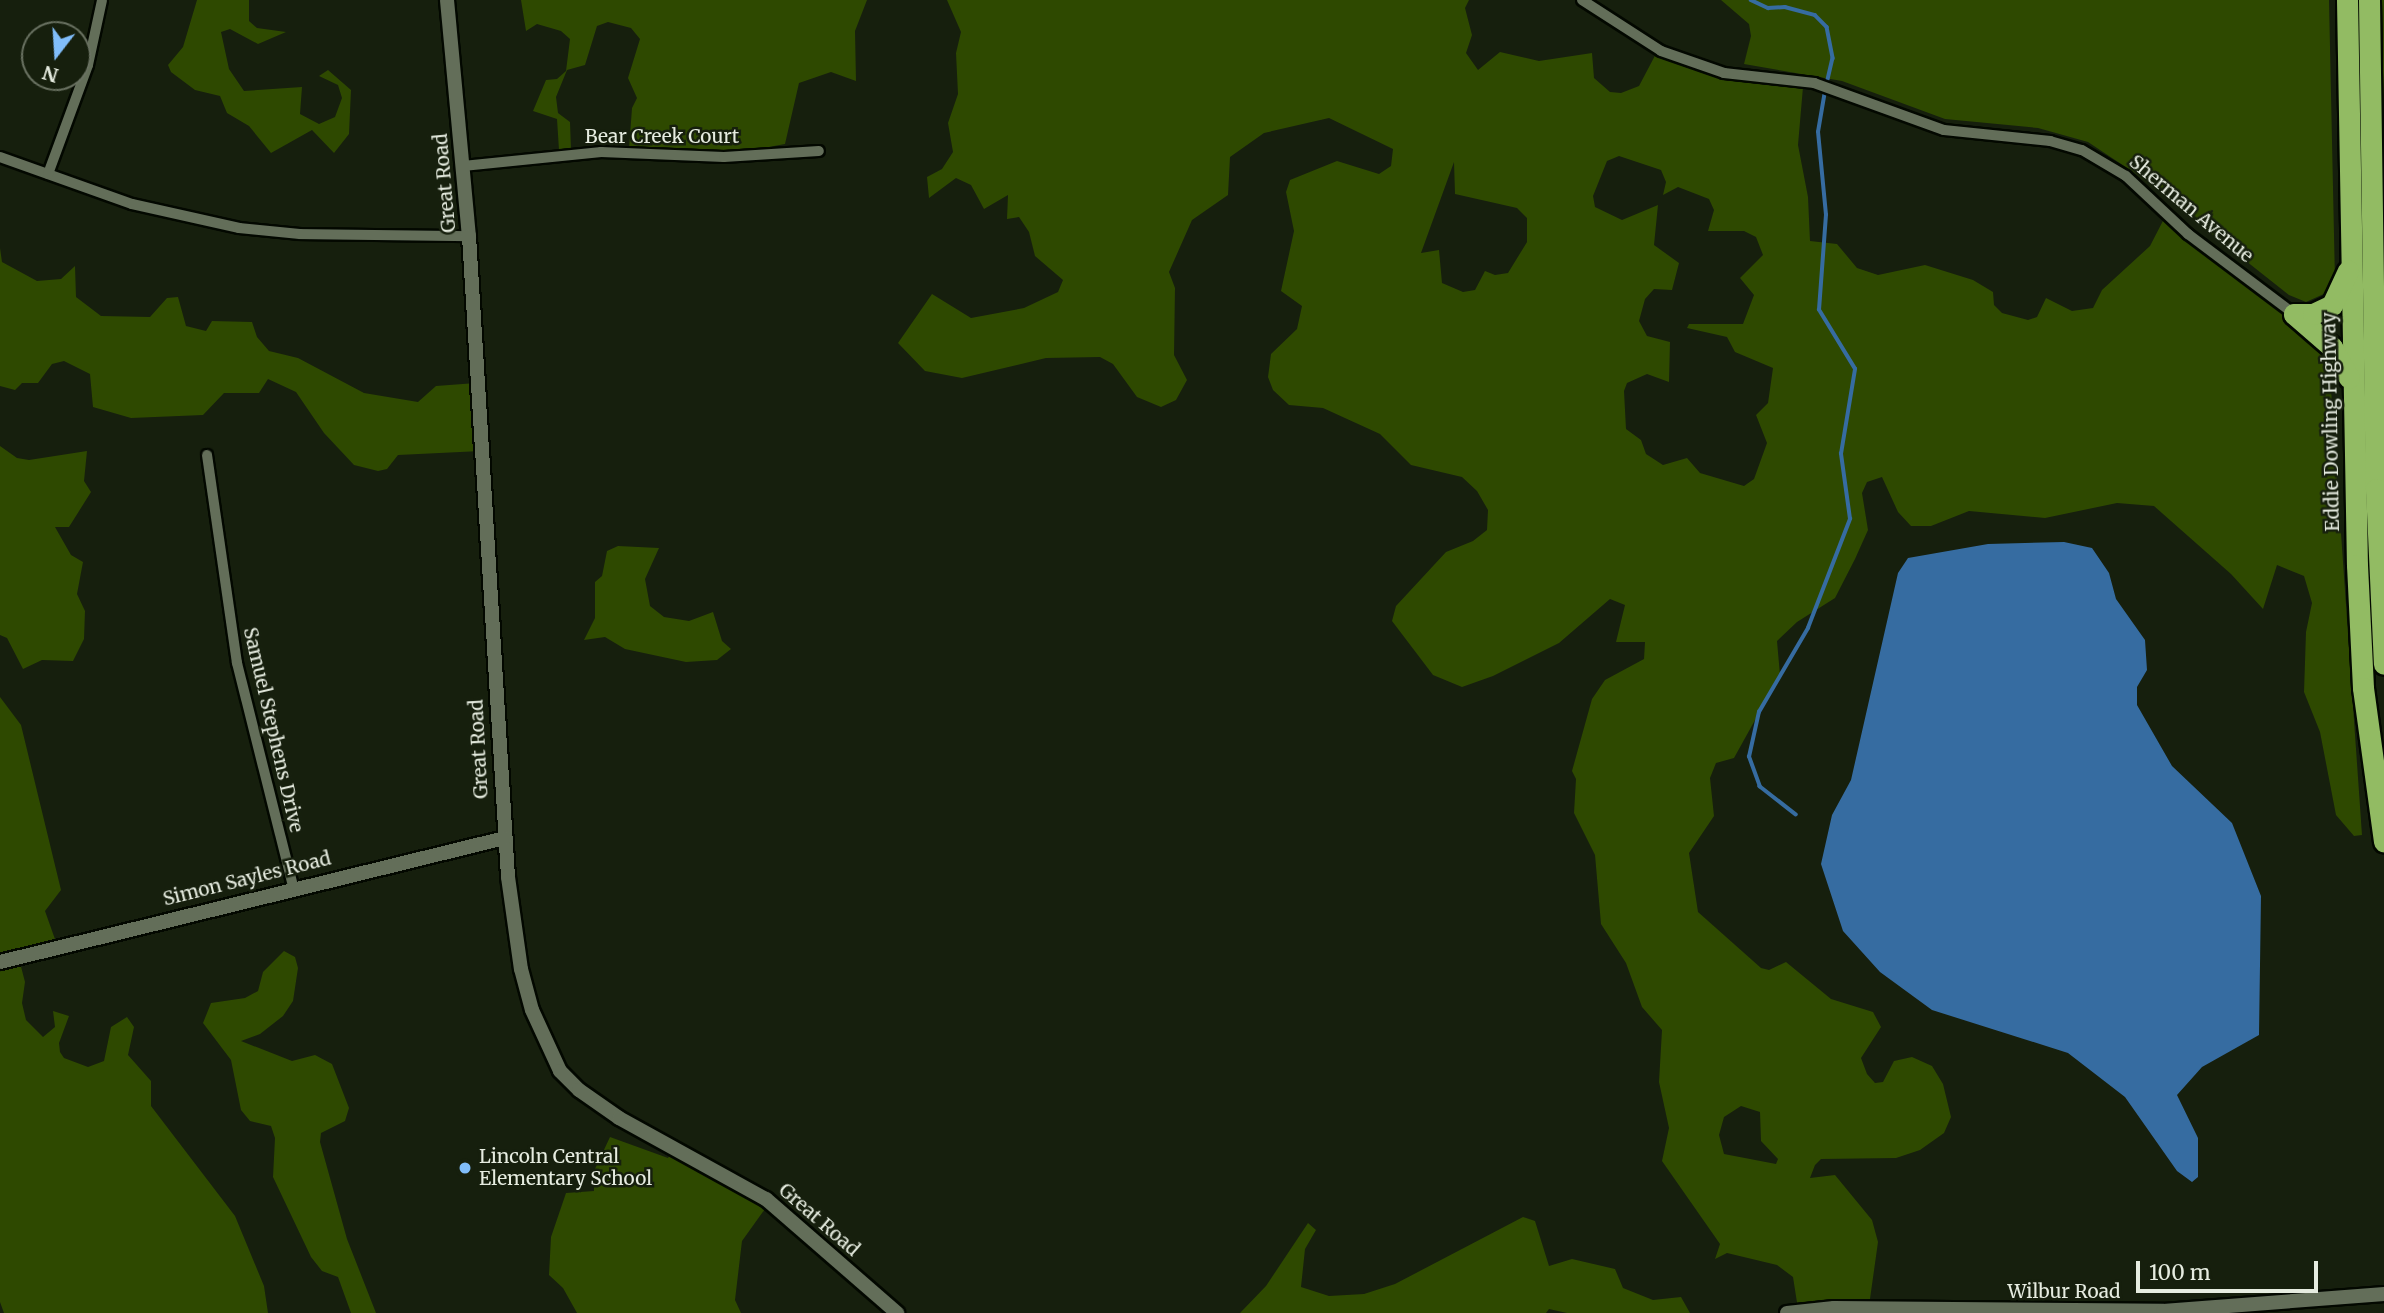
<!DOCTYPE html>
<html>
<head>
<meta charset="utf-8">
<style>
  body { margin:0 }
  #map { position:relative; width:2384px; height:1313px; overflow:hidden; background:#161f0d; font-family:Merriweather,serif }
  div>[style] { position:absolute }
  .forest>* { inset:0; background:#2e4900 }
  .water>* { inset:0; background:#366ca1 }
  .stream>* { height:3.5px; margin:-1.75px; padding:0 1.75px; transform-origin:1.75px; border-radius:1.75px; background:#366ca1 }
  .roads { filter:drop-shadow(2px 0 #030800) drop-shadow(-2px 0 #030800) drop-shadow(0 2px #030800) drop-shadow(0 -2px #030800) }
  .minor>* { height:10px; margin:-5px; padding:0 5px; transform-origin:5px; border-radius:5px; background:#636e59 }
  .tertiary>* { height:14px; margin:-7px; padding:0 7px; transform-origin:7px; border-radius:7px; background:#636e59 }
  .motorway>* { height:21px; margin:-10.5px; padding:0 10.5px; transform-origin:10.5px; border-radius:10.5px; background:#92bb63 }
  .dots>* { width:19px; height:19px; translate:-50% -50%; box-sizing:border-box; border:4px solid #161f0d; border-radius:50% }
  span { translate:-50% -50%; white-space:nowrap; text-align:center; line-height:1.15; -webkit-text-stroke:5px #161f0d; paint-order:stroke }
  .street-label { font-size:19px; color:#e6ece0 }
  .poi-label { font-size:19px; color:#e6ece0 }
  .left { translate:0 -50%; text-align:left }
  .north { position:absolute; left:21px; top:21px; width:70px; height:70px; box-sizing:border-box; background:#161f0d; border:2px solid #697161; border-radius:50%; rotate:197deg; font-size:19px; font-weight:700; line-height:28px; text-align:center; color:#e6ece0 }
  .north::after { content:''; display:block; margin:auto; width:24px; height:32px; background:#80bdfa; clip-path:polygon(50% 0,100% 100%,50% 72%,0 100%) }
  .scale { position:absolute; left:2136px; top:1261px; width:182px; height:32px; box-sizing:border-box; border:4px solid #e6ece0; border-top:0; padding-left:9px; font-size:21px; line-height:24px; white-space:nowrap; color:#e6ece0; -webkit-text-stroke:5px #161f0d; paint-order:stroke }
</style>
</head>
<body>
<div id="map">
  <div class="forest">
    <i style="clip-path:polygon(197px 0,249px 0,249px 21px,257px 28px,286px 32px,258px 44px,230px 29px,221px 32px,229px 69px,244px 91px,302px 87px,300px 114px,319px 124px,335px 117px,342px 98px,338px 85px,319px 76px,328px 70px,351px 90px,349px 134px,334px 153px,312px 130px,271px 153px,249px 126px,227px 113px,220px 96px,195px 90px,171px 72px,168px 65px,183px 47px)"></i>
    <i style="clip-path:polygon(521px 0,867px 0,855px 31px,856px 81px,831px 72px,799px 83px,785px 144px,724px 155px,629px 149px,632px 108px,637px 98px,628px 78px,640px 39px,631px 28px,608px 22px,597px 26px,585px 65px,567px 70px,556px 97px,558px 113px,570px 122px,571px 150px,559px 150px,557px 119px,533px 111px,546px 80px,557px 79px,566px 71px,570px 39px,561px 31px,537px 24px,526px 31px)"></i>
    <i style="clip-path:polygon(evenodd,947px 0,1469px 0,1465px 8px,1472px 35px,1466px 53px,1478px 70px,1500px 52px,1539px 61px,1592px 53px,1594px 78px,1610px 92px,1621px 93px,1639px 86px,1659px 48px,1743px 80px,1803px 87px,1798px 145px,1808px 197px,1810px 241px,1837px 244px,1857px 268px,1878px 275px,1925px 265px,1973px 280px,1993px 292px,1994px 305px,2002px 313px,2028px 320px,2037px 317px,2046px 298px,2072px 311px,2093px 308px,2102px 290px,2150px 246px,2167px 213px,2286px 300px,2341px 357px,2331px 389px,2362px 835px,2354px 836px,2336px 815px,2320px 732px,2304px 692px,2306px 632px,2312px 603px,2304px 576px,2277px 565px,2263px 609px,2231px 574px,2154px 506px,2117px 503px,2045px 518px,1969px 511px,1931px 526px,1911px 526px,1898px 512px,1882px 477px,1867px 482px,1862px 493px,1868px 530px,1855px 559px,1835px 598px,1797px 622px,1777px 641px,1780px 675px,1734px 758px,1716px 763px,1710px 778px,1714px 816px,1689px 853px,1698px 912px,1761px 968px,1769px 970px,1786px 962px,1831px 999px,1873px 1012px,1881px 1027px,1861px 1058px,1867px 1074px,1875px 1083px,1883px 1082px,1894px 1061px,1912px 1057px,1932px 1066px,1943px 1084px,1951px 1117px,1944px 1133px,1920px 1150px,1896px 1158px,1821px 1159px,1815px 1165px,1810px 1178px,1835px 1175px,1872px 1220px,1878px 1242px,1869px 1306px,1798px 1309px,1793px 1277px,1777px 1265px,1727px 1253px,1715px 1259px,1720px 1244px,1662px 1161px,1669px 1128px,1659px 1082px,1662px 1030px,1642px 1007px,1626px 963px,1601px 924px,1595px 855px,1574px 813px,1576px 779px,1572px 771px,1592px 699px,1605px 680px,1644px 659px,1645px 642px,1616px 642px,1625px 605px,1610px 599px,1559px 643px,1493px 676px,1462px 687px,1433px 675px,1392px 621px,1396px 606px,1446px 552px,1473px 541px,1487px 530px,1488px 510px,1477px 491px,1462px 477px,1411px 465px,1380px 434px,1323px 408px,1289px 405px,1273px 390px,1268px 377px,1271px 354px,1297px 329px,1302px 306px,1281px 291px,1294px 231px,1286px 192px,1290px 180px,1337px 161px,1379px 174px,1391px 166px,1393px 149px,1329px 118px,1264px 133px,1230px 157px,1228px 195px,1192px 220px,1169px 272px,1175px 288px,1174px 355px,1187px 380px,1176px 400px,1161px 407px,1137px 397px,1113px 364px,1100px 357px,1046px 358px,962px 378px,925px 371px,898px 343px,932px 294px,971px 318px,1024px 308px,1058px 292px,1063px 280px,1035px 256px,1029px 232px,1019px 217px,1007px 219px,1008px 195px,984px 209px,971px 185px,956px 178px,929px 198px,927px 177px,942px 169px,953px 152px,948px 123px,958px 94px,956px 53px,961px 32px,947px 0,1619px 156px,1661px 170px,1666px 182px,1663px 195px,1678px 187px,1709px 199px,1714px 210px,1708px 231px,1744px 231px,1756px 237px,1763px 255px,1740px 278px,1754px 295px,1743px 324px,1689px 324px,1687px 328px,1727px 337px,1735px 352px,1773px 368px,1768px 403px,1756px 415px,1767px 443px,1754px 479px,1744px 486px,1700px 473px,1687px 458px,1663px 465px,1646px 454px,1641px 440px,1626px 429px,1624px 391px,1627px 383px,1647px 374px,1669px 382px,1670px 342px,1647px 336px,1639px 321px,1645px 299px,1654px 289px,1672px 290px,1679px 263px,1654px 245px,1658px 205px,1622px 220px,1595px 207px,1593px 196px,1607px 161px,1619px 156px,947px 0,1454px 162px,1455px 194px,1517px 208px,1527px 218px,1527px 242px,1508px 273px,1495px 275px,1485px 271px,1475px 290px,1463px 292px,1442px 283px,1439px 250px,1421px 253px,1454px 162px,947px 0,1741px 1106px,1760px 1112px,1761px 1141px,1778px 1159px,1776px 1164px,1724px 1154px,1719px 1135px,1724px 1117px,1741px 1106px)"></i>
    <i style="clip-path:polygon(1721px 0,2329px 0,2335px 281px,2326px 293px,2306px 302px,2289px 295px,2136px 174px,2088px 142px,2038px 128px,1945px 119px,1842px 81px,1744px 64px,1751px 36px,1749px 24px)"></i>
    <i style="clip-path:polygon(2368px 0,2384px 0,2384px 345px)"></i>
    <i style="clip-path:polygon(0 248px,2px 262px,37px 281px,61px 279px,75px 266px,76px 297px,101px 316px,150px 317px,167px 298px,178px 297px,186px 326px,206px 331px,212px 321px,252px 322px,257px 337px,269px 351px,298px 358px,364px 393px,418px 402px,436px 386px,476px 383px,481px 451px,398px 455px,387px 469px,378px 471px,354px 465px,324px 433px,296px 392px,268px 379px,259px 393px,224px 393px,203px 415px,131px 418px,93px 407px,90px 374px,64px 361px,52px 364px,38px 383px,22px 383px,15px 390px,0 386px)"></i>
    <i style="clip-path:polygon(0 446px,17px 458px,29px 460px,87px 451px,84px 481px,91px 492px,69px 527px,55px 527px,71px 555px,83px 562px,77px 594px,85px 611px,84px 639px,73px 661px,42px 660px,23px 669px,7px 638px,0 635px)"></i>
    <i style="clip-path:polygon(618px 546px,659px 548px,645px 579px,650px 606px,664px 617px,689px 621px,713px 612px,722px 641px,731px 649px,717px 660px,686px 662px,625px 649px,605px 637px,584px 640px,595px 618px,595px 582px,602px 576px,607px 551px)"></i>
    <i style="clip-path:polygon(0 697px,21px 725px,61px 890px,45px 911px,56px 942px,18px 955px,25px 982px,22px 1003px,26px 1020px,43px 1037px,55px 1027px,53px 1011px,69px 1016px,59px 1043px,60px 1052px,64px 1058px,88px 1067px,104px 1061px,111px 1027px,127px 1017px,134px 1027px,128px 1055px,151px 1081px,151px 1106px,235px 1216px,264px 1286px,268px 1313px,4px 1313px,0 1302px)"></i>
    <i style="clip-path:polygon(284px 951px,295px 957px,298px 968px,293px 1001px,283px 1016px,260px 1034px,241px 1041px,292px 1061px,315px 1055px,332px 1064px,349px 1108px,345px 1121px,321px 1133px,320px 1142px,347px 1239px,376px 1313px,351px 1313px,338px 1277px,322px 1271px,311px 1257px,273px 1177px,275px 1138px,271px 1126px,250px 1121px,241px 1110px,231px 1060px,203px 1023px,211px 1003px,245px 998px,258px 991px,263px 972px)"></i>
    <i style="clip-path:polygon(610px 1137px,668px 1158px,675px 1146px,755px 1184px,770px 1202px,742px 1241px,735px 1300px,741px 1313px,577px 1313px,563px 1288px,549px 1275px,551px 1237px,566px 1193px,594px 1191px,594px 1171px)"></i>
    <i style="clip-path:polygon(1523px 1217px,1535px 1221px,1549px 1266px,1572px 1259px,1615px 1269px,1623px 1288px,1653px 1300px,1681px 1297px,1690px 1313px,1567px 1313px,1549px 1309px,1546px 1313px,1240px 1313px,1266px 1286px,1308px 1223px,1316px 1230px,1305px 1249px,1301px 1287px,1329px 1296px,1364px 1294px,1395px 1284px)"></i>
  </div>
  <div class="water">
    <i style="clip-path:polygon(2064px 542px,2092px 548px,2109px 573px,2116px 599px,2145px 640px,2147px 670px,2137px 687px,2137px 705px,2172px 766px,2232px 823px,2261px 896px,2259px 1035px,2202px 1067px,2177px 1095px,2198px 1138px,2198px 1177px,2192px 1182px,2177px 1171px,2125px 1097px,2068px 1053px,1932px 1010px,1880px 972px,1843px 931px,1821px 864px,1832px 815px,1851px 780px,1898px 573px,1908px 558px,1988px 544px)"></i>
  </div>
  <div class="stream">
    <i style="left:1751px;top:0;width:19px;rotate:25deg"></i>
    <i style="left:1768px;top:8px;width:17px;rotate:-3deg"></i>
    <i style="left:1785px;top:7px;width:31px;rotate:15deg"></i>
    <i style="left:1815px;top:15px;width:17px;rotate:45deg"></i>
    <i style="left:1827px;top:27px;width:32px;rotate:79deg"></i>
    <i style="left:1833px;top:58px;width:22px;rotate:103deg"></i>
    <i style="left:1796px;top:815px;width:46px;rotate:-142.1deg"></i>
    <i style="left:1760px;top:787px;width:32px;rotate:-110deg"></i>
    <i style="left:1749px;top:757px;width:46px;rotate:-77.5deg"></i>
    <i style="left:1759px;top:712px;width:97px;rotate:-59.7deg"></i>
    <i style="left:1808px;top:628px;width:117px;rotate:-68.9deg"></i>
    <i style="left:1850px;top:519px;width:66px;rotate:-97.9deg"></i>
    <i style="left:1841px;top:454px;width:86px;rotate:-80.6deg"></i>
    <i style="left:1855px;top:369px;width:69px;rotate:-121.4deg"></i>
    <i style="left:1819px;top:310px;width:95px;rotate:-85.8deg"></i>
    <i style="left:1826px;top:215px;width:83px;rotate:-95.5deg"></i>
    <i style="left:1818px;top:132px;width:42px;rotate:-80.3deg"></i>
  </div>
  <div class="roads">
    <div class="minor">
      <i style="left:1582px;top:0;width:94px;rotate:32.8deg"></i>
      <i style="left:1661px;top:51px;width:67px;rotate:19.2deg"></i>
      <i style="left:1724px;top:73px;width:91px;rotate:6.3deg"></i>
      <i style="left:1814px;top:83px;width:138px;rotate:19.9deg"></i>
      <i style="left:1944px;top:130px;width:107px;rotate:5.9deg"></i>
      <i style="left:2050px;top:141px;width:33px;rotate:16deg"></i>
      <i style="left:2082px;top:150px;width:51px;rotate:30.6deg"></i>
      <i style="left:2126px;top:176px;width:85px;rotate:43.1deg"></i>
      <i style="left:2188px;top:234px;width:133px;rotate:37deg"></i>
      <i style="left:0;top:157px;width:140px;rotate:19.6deg"></i>
      <i style="left:132px;top:204px;width:110px;rotate:12.6deg"></i>
      <i style="left:239px;top:228px;width:61px;rotate:5.6deg"></i>
      <i style="left:300px;top:234px;width:169px;rotate:0.7deg"></i>
      <i style="left:463px;top:166px;width:139px;rotate:-5.8deg"></i>
      <i style="left:601px;top:152px;width:123px;rotate:2.3deg"></i>
      <i style="left:724px;top:157px;width:95px;rotate:-3.6deg"></i>
      <i style="left:48px;top:174px;width:116px;rotate:-69.8deg"></i>
      <i style="left:88px;top:65px;width:66px;rotate:-77.8deg"></i>
      <i style="left:207px;top:455px;width:210px;rotate:81.8deg"></i>
      <i style="left:237px;top:663px;width:230px;rotate:75.9deg"></i>
    </div>
    <div class="tertiary">
      <i style="left:447px;top:0;width:237px;rotate:84.7deg"></i>
      <i style="left:469px;top:236px;width:642px;rotate:86.52deg"></i>
      <i style="left:508px;top:877px;width:93px;rotate:82deg"></i>
      <i style="left:521px;top:969px;width:42px;rotate:75deg"></i>
      <i style="left:532px;top:1010px;width:67px;rotate:65.3deg"></i>
      <i style="left:560px;top:1071px;width:27px;rotate:45deg"></i>
      <i style="left:579px;top:1090px;width:49px;rotate:35deg"></i>
      <i style="left:619px;top:1118px;width:168px;rotate:28.9deg"></i>
      <i style="left:766px;top:1199px;width:174px;rotate:41deg"></i>
      <i style="left:0;top:962px;width:520px;rotate:-13.8deg"></i>
      <i style="left:1787px;top:1313px;width:47px;rotate:-6.1deg"></i>
      <i style="left:1834px;top:1308px;width:329px;rotate:0.5deg"></i>
      <i style="left:2163px;top:1311px;width:222px;rotate:-4.4deg"></i>
    </div>
    <div class="motorway">
      <i style="left:2347px;top:0;width:565px;rotate:88.99deg"></i>
      <i style="left:2357px;top:565px;width:123px;rotate:87.2deg"></i>
      <i style="left:2363px;top:688px;width:155px;rotate:82.2deg"></i>
      <i style="left:2369px;top:0;width:489px;rotate:89.2deg"></i>
      <i style="left:2376px;top:489px;width:175px;rotate:87.4deg"></i>
      <i style="left:2294px;top:314px;width:50px;rotate:41deg"></i>
      <i style="left:2332px;top:347px;width:35px;rotate:61deg"></i>
      <i style="left:2294px;top:314px;width:19px"></i>
      <i style="left:2313px;top:314px;width:21px;rotate:-25deg"></i>
      <i style="left:2332px;top:305px;width:38px;rotate:-65deg"></i>
    </div>
  </div>
  <div class="dots">
    <i style="left:465px;top:1168px;background:#80bdfa"></i>
  </div>
  <div class="street-label">
    <span style="left:662px;top:137px">Bear Creek Court</span>
    <span style="left:445px;top:183px;rotate:-95deg">Great Road</span>
    <span style="left:2191px;top:209px;rotate:40deg">Sherman Avenue</span>
    <span style="left:2331px;top:422px;rotate:-91deg">Eddie Dowling Highway</span>
    <span style="left:273px;top:730px;rotate:77deg">Samuel Stephens Drive</span>
    <span style="left:479px;top:749px;rotate:-93deg">Great Road</span>
    <span style="left:247px;top:879px;rotate:-14deg">Simon Sayles Road</span>
    <span style="left:819px;top:1220px;rotate:41deg">Great Road</span>
    <span style="left:2064px;top:1292px">Wilbur Road</span>
  </div>
  <div class="poi-label">
    <span class="left" style="left:479px;top:1168px">Lincoln Central<br>Elementary School</span>
  </div>
  <div class="north">N</div>
  <div class="scale">100 m</div>
</div>
</body>
</html>
